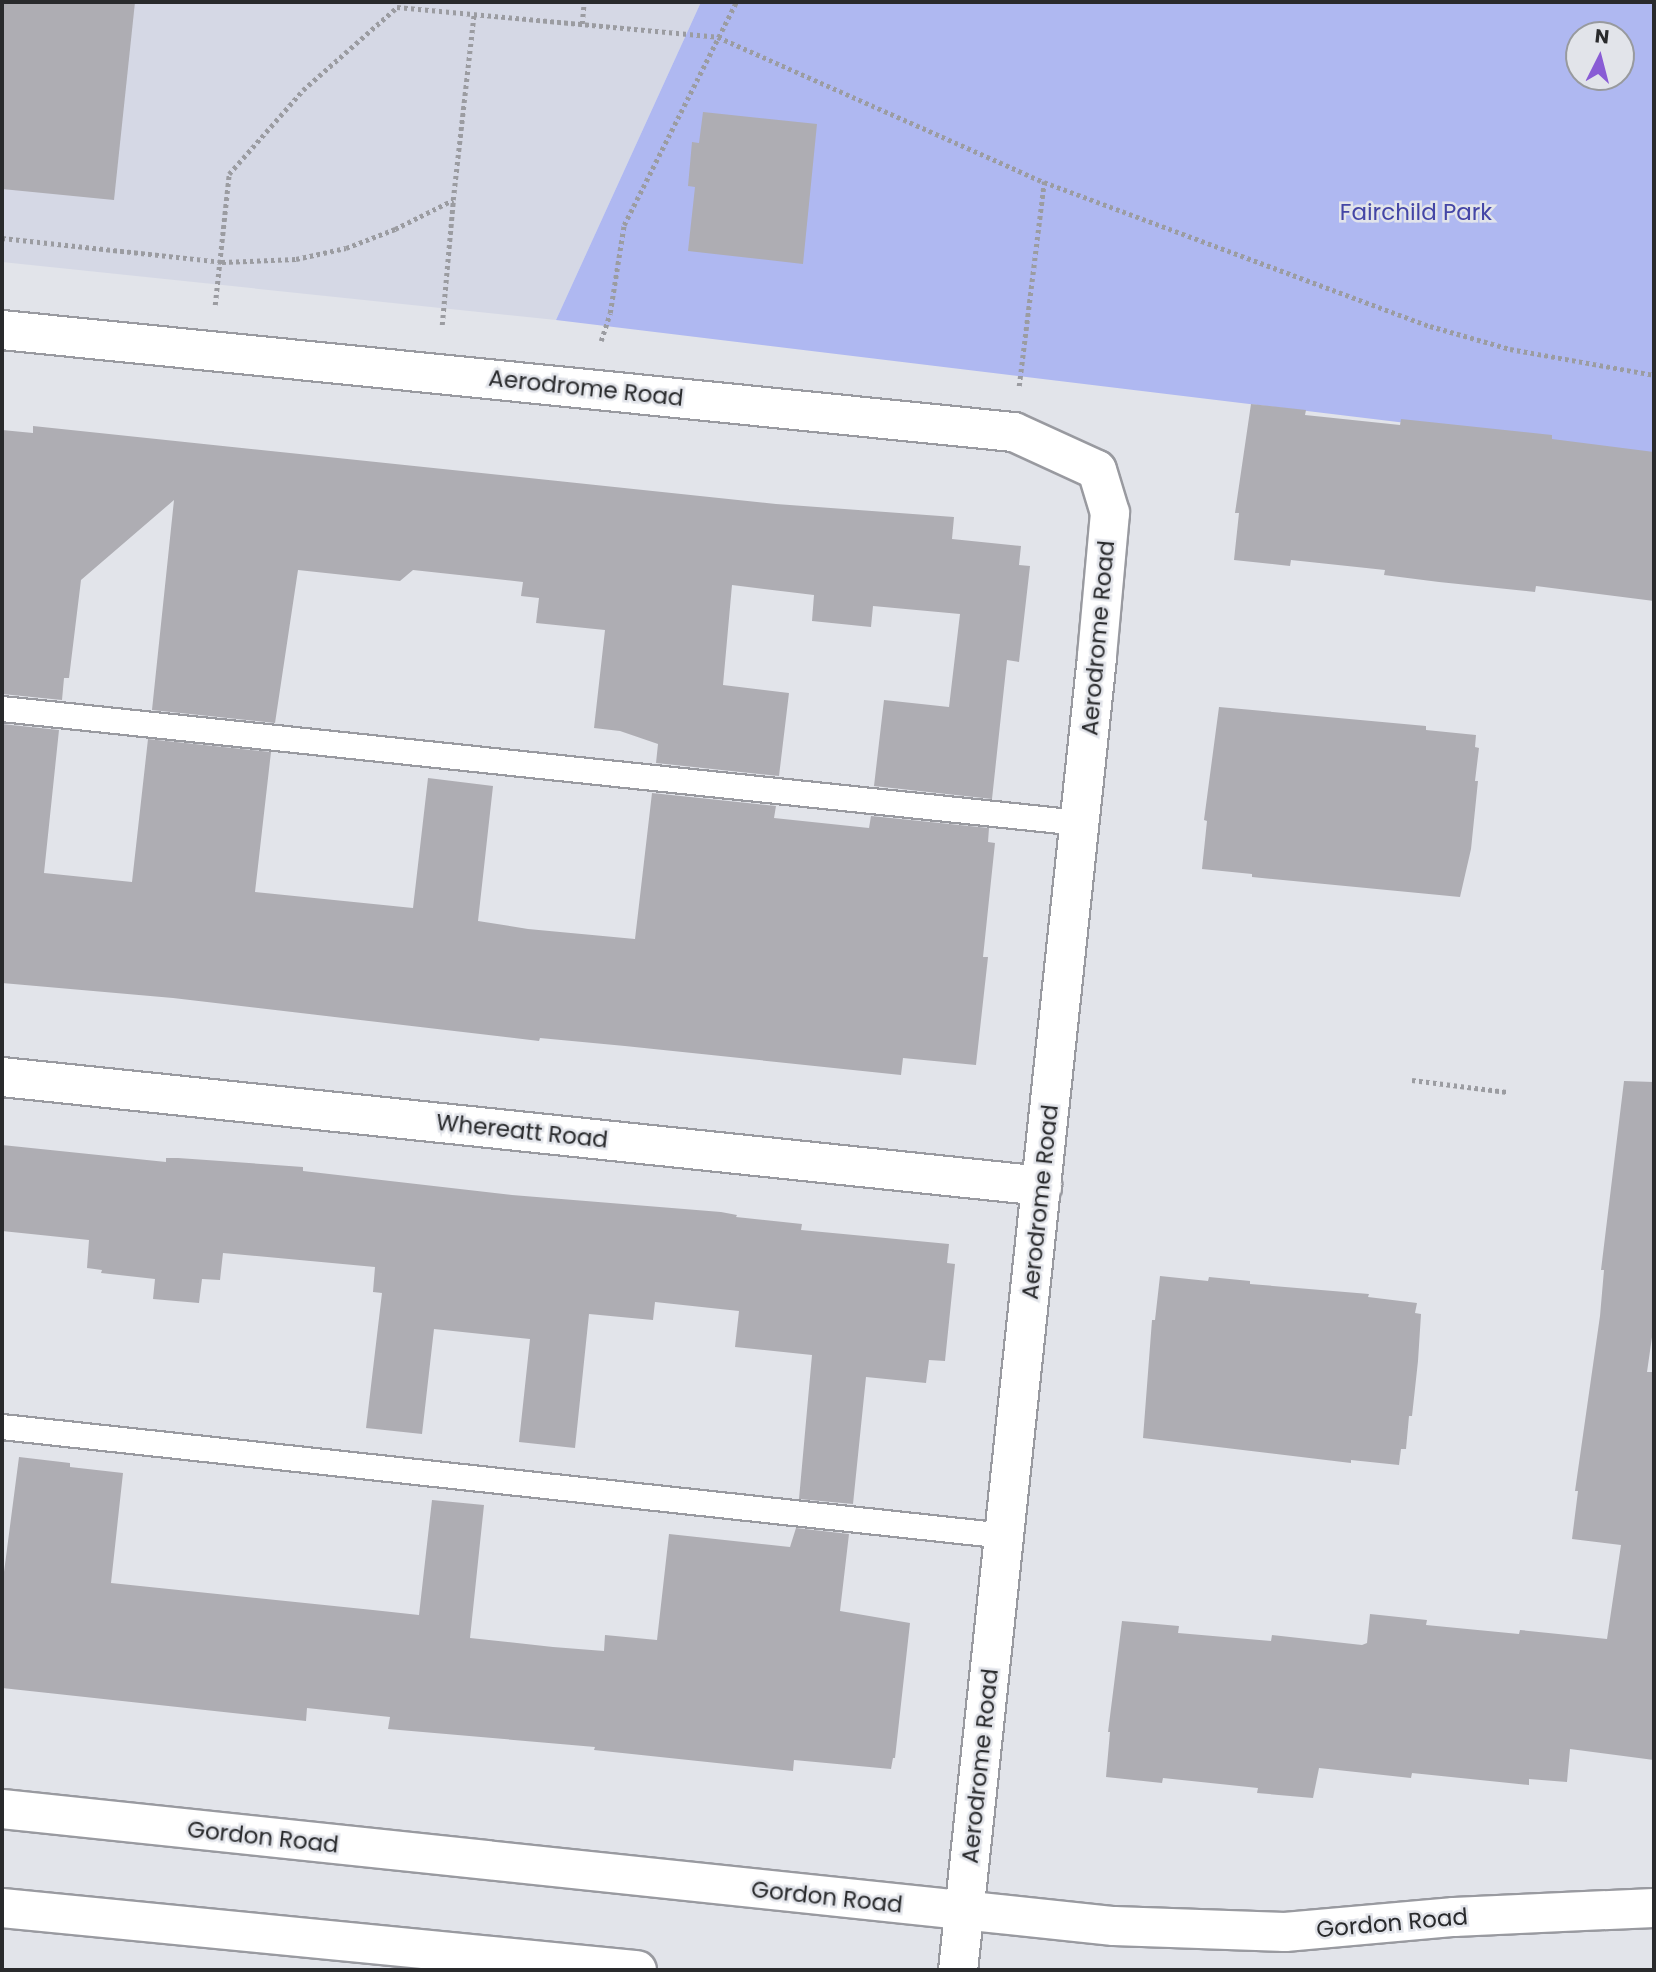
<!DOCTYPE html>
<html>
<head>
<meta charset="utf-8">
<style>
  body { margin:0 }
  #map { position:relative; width:1656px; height:1972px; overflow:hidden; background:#e2e4ea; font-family:Poppins,sans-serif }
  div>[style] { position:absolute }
  .built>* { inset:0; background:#d5d8e5 }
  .green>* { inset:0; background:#afb8f1 }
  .building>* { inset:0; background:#aeadb3 }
  .path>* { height:4.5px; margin-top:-2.25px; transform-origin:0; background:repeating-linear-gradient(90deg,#9b9ca1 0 3.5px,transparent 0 7px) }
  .roads { filter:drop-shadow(2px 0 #999aa0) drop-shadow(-2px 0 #999aa0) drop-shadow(0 2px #999aa0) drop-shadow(0 -2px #999aa0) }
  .lane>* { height:24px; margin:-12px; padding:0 12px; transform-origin:12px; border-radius:12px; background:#fff }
  .street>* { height:38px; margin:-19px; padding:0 19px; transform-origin:19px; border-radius:19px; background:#fff }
  .secondary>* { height:38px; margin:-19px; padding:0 19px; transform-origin:19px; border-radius:19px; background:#fff }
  span { translate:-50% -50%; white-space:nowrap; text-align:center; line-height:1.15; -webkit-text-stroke:5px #e2e4ea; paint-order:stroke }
  .park-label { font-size:23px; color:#4446a6 }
  .street-label { font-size:23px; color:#292a2c }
  .frame { position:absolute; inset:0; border:4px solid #292a2c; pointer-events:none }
  .north { position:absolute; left:1565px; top:21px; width:70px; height:70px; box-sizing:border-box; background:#e2e4ea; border:2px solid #989a9e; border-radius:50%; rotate:6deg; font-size:19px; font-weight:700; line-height:28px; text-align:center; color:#292a2c }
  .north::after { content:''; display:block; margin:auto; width:24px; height:32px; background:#895cd5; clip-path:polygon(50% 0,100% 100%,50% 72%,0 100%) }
</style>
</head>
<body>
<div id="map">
  <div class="built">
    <i style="clip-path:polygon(2px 2px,701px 2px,556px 320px,2px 262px)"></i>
  </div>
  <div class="green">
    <i style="clip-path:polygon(evenodd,701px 2px,1654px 2px,1654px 453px,556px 320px,701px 2px,1579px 35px,1621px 35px,1621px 77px,1579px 77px,1579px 35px)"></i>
  </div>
  <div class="building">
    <i style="clip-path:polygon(2px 2px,135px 2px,114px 200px,2px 189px)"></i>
    <i style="clip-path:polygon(703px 112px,817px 124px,803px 264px,688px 251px,695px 187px,688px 186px,692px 142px,699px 143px)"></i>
    <i style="clip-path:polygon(1251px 404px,1306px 410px,1305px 415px,1400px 425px,1401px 419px,1552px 435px,1552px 439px,1654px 452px,1654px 601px,1536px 586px,1535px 592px,1439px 582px,1384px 575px,1385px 570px,1291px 560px,1290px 566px,1234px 560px,1239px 513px,1235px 513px)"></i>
    <i style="clip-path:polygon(33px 426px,776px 504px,954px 517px,952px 539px,1021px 546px,1019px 565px,1030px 566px,1019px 662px,1007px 660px,992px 799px,874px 786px,884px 700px,949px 707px,960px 614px,873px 606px,871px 627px,812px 621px,814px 595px,732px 585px,723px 685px,789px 693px,779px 776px,656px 763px,658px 744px,620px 731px,594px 728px,605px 630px,536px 623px,539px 598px,521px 596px,523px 582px,413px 570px,400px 581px,298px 570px,275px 723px,152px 710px,174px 500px,81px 580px,69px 678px,64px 678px,62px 700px,2px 694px,2px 430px,33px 433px)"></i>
    <i style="clip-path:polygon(1219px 707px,1426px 726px,1426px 730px,1476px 735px,1475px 747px,1479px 748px,1475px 781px,1478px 781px,1471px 849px,1460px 897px,1252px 877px,1252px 874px,1202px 869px,1207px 821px,1204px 820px)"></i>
    <i style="clip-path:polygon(2px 724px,59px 730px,44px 873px,132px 882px,148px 739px,271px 752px,255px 892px,413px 908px,428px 778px,493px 786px,478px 921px,528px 929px,635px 939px,652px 793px,776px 806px,774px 818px,869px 828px,871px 816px,989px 828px,988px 842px,995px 843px,983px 957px,988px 957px,976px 1065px,903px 1058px,901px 1075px,625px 1046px,540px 1038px,539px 1041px,173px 998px,2px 983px)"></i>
    <i style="clip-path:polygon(1624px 1081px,1654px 1082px,1654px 1323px,1647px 1372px,1654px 1372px,1654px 1760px,1570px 1749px,1567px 1782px,1529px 1779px,1529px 1785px,1412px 1773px,1411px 1778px,1319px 1768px,1313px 1798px,1257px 1793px,1258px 1788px,1163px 1778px,1162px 1783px,1106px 1777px,1110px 1732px,1108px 1732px,1122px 1621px,1179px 1626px,1178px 1633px,1271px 1641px,1272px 1635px,1362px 1645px,1367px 1643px,1370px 1614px,1427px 1620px,1426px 1625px,1519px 1634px,1520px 1630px,1607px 1639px,1621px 1545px,1572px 1539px,1578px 1491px,1575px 1491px,1600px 1316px,1604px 1270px,1601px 1270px)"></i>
    <i style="clip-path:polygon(2px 1145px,166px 1162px,166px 1158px,178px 1158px,303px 1167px,303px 1171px,512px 1195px,721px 1212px,737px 1215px,736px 1217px,802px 1224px,801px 1230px,949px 1244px,947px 1263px,955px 1264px,945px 1361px,929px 1360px,926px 1383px,866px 1377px,853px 1504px,799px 1499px,812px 1355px,735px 1347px,739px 1311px,655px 1302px,653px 1320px,589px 1314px,575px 1448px,519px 1442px,530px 1339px,434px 1329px,422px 1434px,366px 1428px,382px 1293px,373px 1292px,375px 1267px,223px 1253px,220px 1280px,202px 1279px,199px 1303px,153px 1299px,155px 1279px,101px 1273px,102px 1270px,87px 1268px,89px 1240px,2px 1231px)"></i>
    <i style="clip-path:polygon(1160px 1276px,1208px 1281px,1209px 1277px,1250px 1281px,1250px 1284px,1369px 1294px,1368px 1297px,1417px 1303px,1415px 1313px,1421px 1314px,1418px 1361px,1412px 1416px,1409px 1416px,1406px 1449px,1401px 1449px,1399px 1465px,1351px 1460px,1351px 1463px,1143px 1438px,1152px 1320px,1155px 1320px)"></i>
    <i style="clip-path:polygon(19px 1457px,70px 1463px,70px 1467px,123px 1473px,111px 1583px,373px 1610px,419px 1615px,432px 1500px,484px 1505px,470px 1638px,553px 1647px,604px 1651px,605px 1635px,657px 1640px,669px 1534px,790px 1547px,796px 1528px,849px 1534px,840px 1611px,910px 1623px,895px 1758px,893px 1758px,891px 1769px,794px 1760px,793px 1771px,594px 1750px,595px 1747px,388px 1729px,390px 1717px,307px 1708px,306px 1721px,2px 1688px,2px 1571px,4px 1572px)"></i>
  </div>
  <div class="path">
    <i style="left:582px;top:24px;width:22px;rotate:-85deg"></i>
    <i style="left:2px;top:238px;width:221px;rotate:6.2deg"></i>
    <i style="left:222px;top:262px;width:74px;rotate:-2.3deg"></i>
    <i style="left:296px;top:259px;width:51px;rotate:-12.4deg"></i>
    <i style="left:346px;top:248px;width:53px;rotate:-21.2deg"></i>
    <i style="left:395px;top:229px;width:65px;rotate:-26.6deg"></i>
    <i style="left:453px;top:200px;width:188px;rotate:-83.6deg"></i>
    <i style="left:215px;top:305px;width:132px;rotate:-83.9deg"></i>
    <i style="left:229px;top:174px;width:112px;rotate:-48.6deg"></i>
    <i style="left:303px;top:90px;width:125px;rotate:-41.4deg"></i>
    <i style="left:397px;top:7px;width:322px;rotate:5.3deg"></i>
    <i style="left:718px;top:37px;width:357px;rotate:24deg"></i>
    <i style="left:1044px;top:182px;width:412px;rotate:20.5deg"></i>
    <i style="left:1430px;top:326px;width:83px;rotate:16deg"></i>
    <i style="left:1510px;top:349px;width:146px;rotate:10.2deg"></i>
    <i style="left:442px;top:325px;width:124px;rotate:-84.9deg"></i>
    <i style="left:601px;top:341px;width:29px;rotate:-72deg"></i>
    <i style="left:610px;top:313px;width:89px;rotate:-81deg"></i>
    <i style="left:624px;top:225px;width:250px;rotate:-63.3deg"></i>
    <i style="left:1019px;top:386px;width:206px;rotate:-83deg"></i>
    <i style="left:1412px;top:1080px;width:96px;rotate:7.2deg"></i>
  </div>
  <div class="roads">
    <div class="lane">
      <i style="left:2px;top:709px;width:1083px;rotate:6.04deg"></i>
      <i style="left:2px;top:1427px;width:1010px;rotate:6.2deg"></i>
    </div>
    <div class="street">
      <i style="left:2px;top:330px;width:1017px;rotate:5.76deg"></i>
      <i style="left:1014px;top:432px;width:91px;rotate:24.6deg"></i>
      <i style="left:1097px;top:470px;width:45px;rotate:73.2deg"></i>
      <i style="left:1110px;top:513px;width:145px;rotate:95.2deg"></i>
      <i style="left:1097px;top:657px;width:1320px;rotate:96.04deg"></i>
      <i style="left:2px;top:1077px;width:1046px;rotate:5.98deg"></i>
    </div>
    <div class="secondary">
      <i style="left:2px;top:1809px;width:1118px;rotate:6.01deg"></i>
      <i style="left:1114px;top:1926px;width:171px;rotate:2deg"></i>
      <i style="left:1285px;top:1932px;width:170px;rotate:-5.1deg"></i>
      <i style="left:1454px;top:1917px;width:200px;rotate:-2.6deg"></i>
      <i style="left:2px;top:1908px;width:638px;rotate:5.58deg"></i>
    </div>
  </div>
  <div class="park-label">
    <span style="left:1416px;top:212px">Fairchild Park</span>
  </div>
  <div class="street-label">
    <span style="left:586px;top:388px;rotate:6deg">Aerodrome Road</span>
    <span style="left:1098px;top:638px;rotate:-85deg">Aerodrome Road</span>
    <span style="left:522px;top:1131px;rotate:6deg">Whereatt Road</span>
    <span style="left:1040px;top:1202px;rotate:-84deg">Aerodrome Road</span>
    <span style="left:980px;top:1766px;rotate:-84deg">Aerodrome Road</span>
    <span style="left:263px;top:1837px;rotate:6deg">Gordon Road</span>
    <span style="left:827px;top:1897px;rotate:6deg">Gordon Road</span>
    <span style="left:1392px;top:1923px;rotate:-5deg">Gordon Road</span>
  </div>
  <div class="frame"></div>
  <div class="north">N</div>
</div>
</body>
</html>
